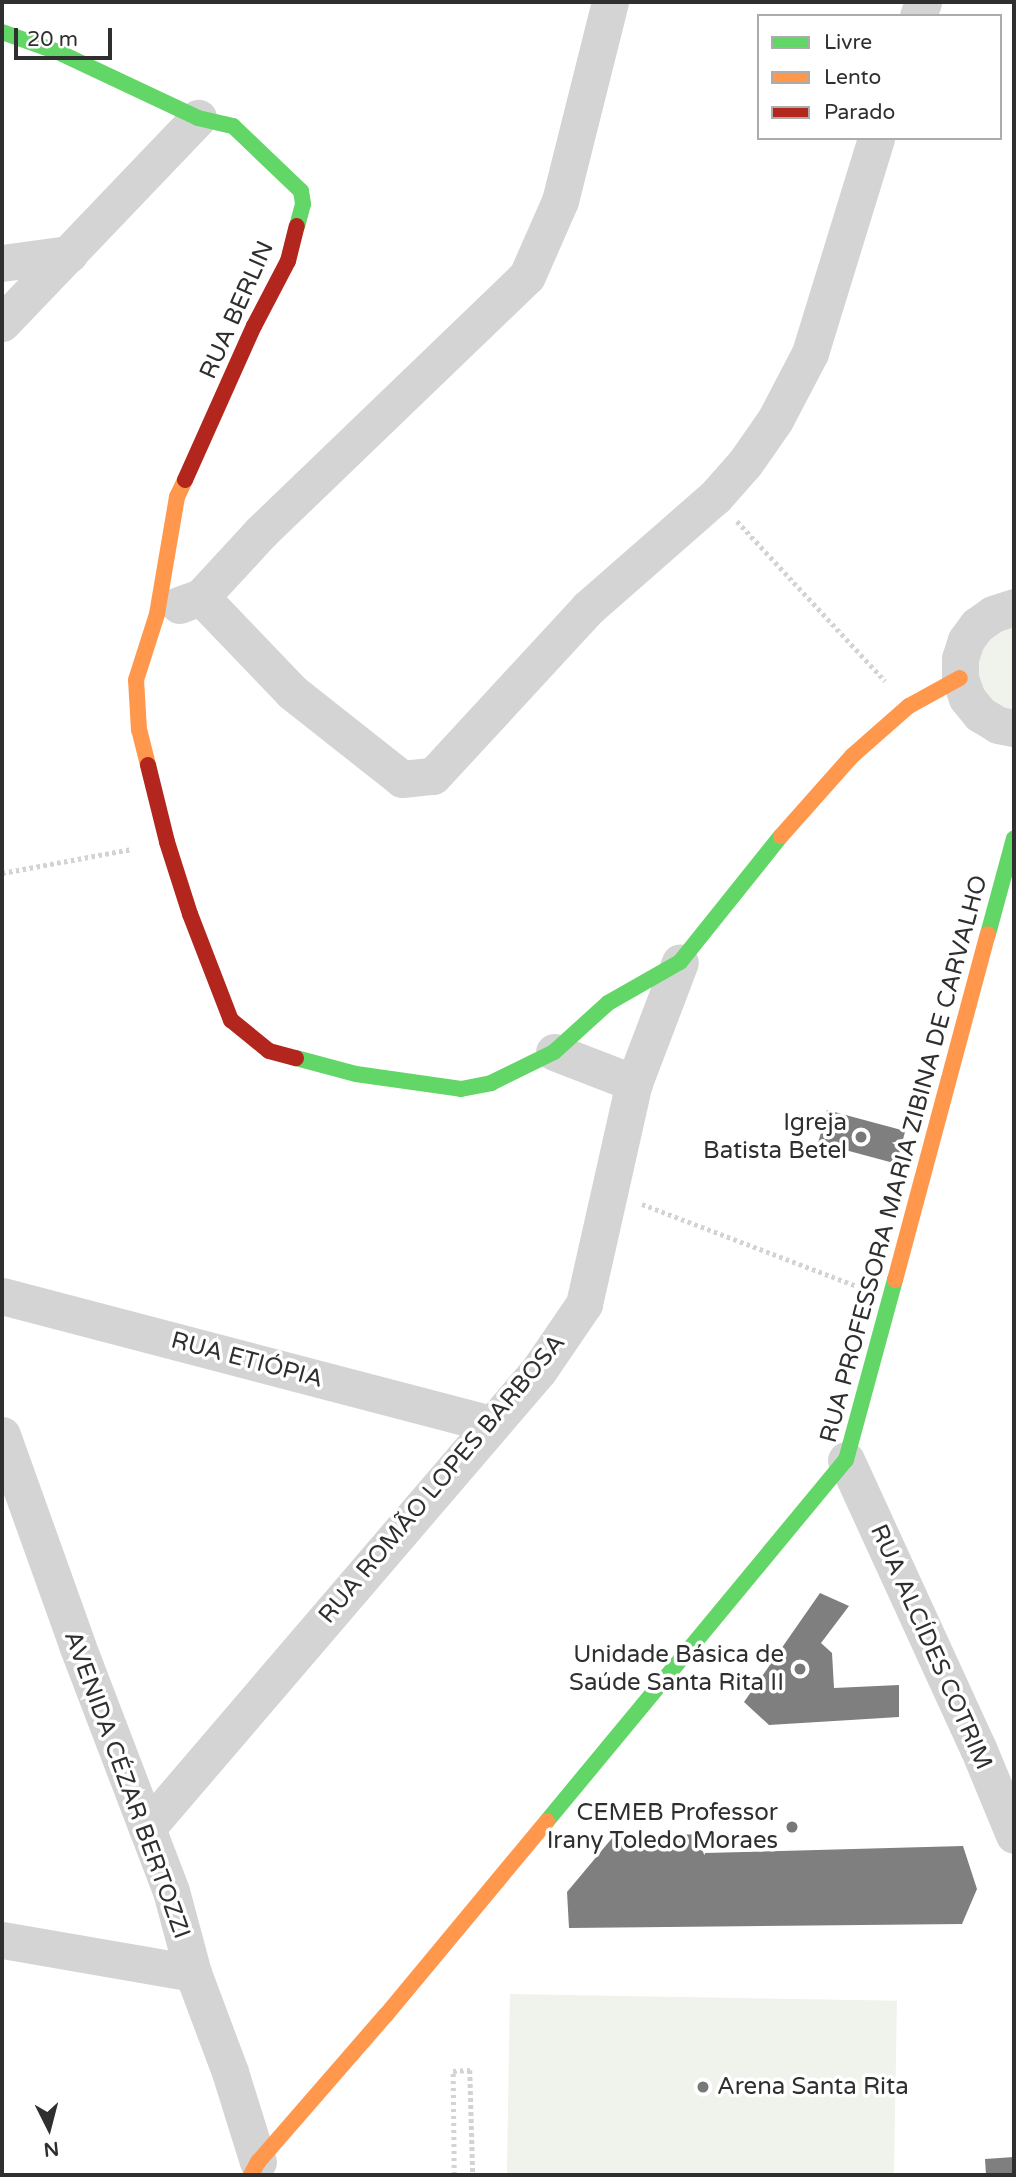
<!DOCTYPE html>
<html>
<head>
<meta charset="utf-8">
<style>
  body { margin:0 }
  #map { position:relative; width:1016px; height:2177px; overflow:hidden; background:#fff; font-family:"Varela Round",sans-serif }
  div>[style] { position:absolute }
  .green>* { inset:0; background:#f0f2ec; transform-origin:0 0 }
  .building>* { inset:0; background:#7f7f7f; transform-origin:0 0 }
  .path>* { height:4.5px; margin-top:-2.25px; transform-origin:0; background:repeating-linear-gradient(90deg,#d3d3d3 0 3.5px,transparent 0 7px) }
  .street>* { height:37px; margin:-18.5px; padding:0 18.5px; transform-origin:18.5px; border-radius:18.5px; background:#d4d4d4 }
  .fast>* { height:16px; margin:-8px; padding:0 8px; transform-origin:8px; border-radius:8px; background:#63d668 }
  .slow>* { height:16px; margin:-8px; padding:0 8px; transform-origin:8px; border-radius:8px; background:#ff974d }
  .jam>* { height:16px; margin:-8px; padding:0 8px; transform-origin:8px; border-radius:8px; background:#b3261e }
  .dots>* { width:19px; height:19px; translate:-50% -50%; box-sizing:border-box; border:4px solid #fff; border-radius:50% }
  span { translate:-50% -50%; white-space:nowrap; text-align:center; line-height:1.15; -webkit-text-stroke:7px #fff; paint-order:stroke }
  .street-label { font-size:24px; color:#2f2f2f }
  .poi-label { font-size:24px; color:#2f2f2f }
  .right { translate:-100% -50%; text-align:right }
  .left { translate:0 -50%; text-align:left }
  .frame { position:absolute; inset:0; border:4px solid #2f2f2f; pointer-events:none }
  .legend { position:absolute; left:757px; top:14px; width:245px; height:126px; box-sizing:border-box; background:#fff; border:2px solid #acacac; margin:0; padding:9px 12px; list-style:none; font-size:21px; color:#2f2f2f }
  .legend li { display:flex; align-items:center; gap:14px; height:35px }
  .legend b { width:35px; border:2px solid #acacac }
  .north { position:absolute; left:14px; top:2093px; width:70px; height:70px; -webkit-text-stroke:5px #fff; paint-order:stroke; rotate:174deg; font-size:19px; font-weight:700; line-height:28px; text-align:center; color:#2f2f2f }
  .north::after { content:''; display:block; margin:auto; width:24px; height:32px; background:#2f2f2f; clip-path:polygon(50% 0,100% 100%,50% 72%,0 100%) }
  .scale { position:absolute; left:14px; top:28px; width:98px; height:32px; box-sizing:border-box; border:4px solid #2f2f2f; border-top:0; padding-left:9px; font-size:21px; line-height:24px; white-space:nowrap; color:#2f2f2f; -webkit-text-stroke:5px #fff; paint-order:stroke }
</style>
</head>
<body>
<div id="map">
  <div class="green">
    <i style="clip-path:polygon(1014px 620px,1014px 716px,979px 694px,975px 650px,983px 637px)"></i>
    <i style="left:510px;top:1994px;width:387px;height:181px;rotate:1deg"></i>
  </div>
  <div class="building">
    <i style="left:827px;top:1110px;width:81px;height:34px;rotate:15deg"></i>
    <i style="clip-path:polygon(820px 1593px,849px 1606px,821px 1643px,832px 1653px,834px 1688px,899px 1685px,899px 1717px,769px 1725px,744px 1702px)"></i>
    <i style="clip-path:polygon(703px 1834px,704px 1853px,963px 1846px,977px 1889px,962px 1924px,569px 1928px,567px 1892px,613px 1837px)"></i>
    <i style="clip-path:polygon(1014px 2157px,1014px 2175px,986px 2175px,985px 2159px)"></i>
  </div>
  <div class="path">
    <i style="left:737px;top:521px;width:218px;rotate:47.2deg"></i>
    <i style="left:2px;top:873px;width:132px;rotate:-10.5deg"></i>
    <i style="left:642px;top:1204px;width:230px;rotate:20.9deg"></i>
    <i style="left:454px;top:2175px;width:104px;rotate:-90.6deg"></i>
    <i style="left:453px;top:2071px;width:17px;rotate:-3deg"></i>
    <i style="left:470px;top:2070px;width:105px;rotate:88.4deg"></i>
  </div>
  <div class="street">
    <i style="left:918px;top:16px;width:15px;rotate:-70deg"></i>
    <i style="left:2px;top:263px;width:68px;rotate:-7.7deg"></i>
    <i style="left:2px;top:323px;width:284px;rotate:-46.3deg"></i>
    <i style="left:201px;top:597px;width:132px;rotate:46.2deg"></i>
    <i style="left:292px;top:692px;width:140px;rotate:38.3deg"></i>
    <i style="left:402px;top:779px;width:31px;rotate:-6deg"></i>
    <i style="left:433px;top:776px;width:229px;rotate:-47.3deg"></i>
    <i style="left:588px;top:608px;width:169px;rotate:-41.2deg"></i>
    <i style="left:715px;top:497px;width:45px;rotate:-48.6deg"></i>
    <i style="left:745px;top:463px;width:52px;rotate:-55.1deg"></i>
    <i style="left:775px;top:420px;width:76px;rotate:-62.4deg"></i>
    <i style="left:810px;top:353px;width:225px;rotate:-72.9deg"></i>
    <i style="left:179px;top:605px;width:23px;rotate:-20deg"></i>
    <i style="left:201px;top:597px;width:88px;rotate:-47.3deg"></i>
    <i style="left:261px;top:532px;width:369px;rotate:-43.9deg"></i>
    <i style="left:527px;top:276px;width:82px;rotate:-66.3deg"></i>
    <i style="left:560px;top:201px;width:205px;rotate:-75.9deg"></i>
    <i style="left:1014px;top:607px;width:22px;rotate:162deg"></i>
    <i style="left:993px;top:614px;width:19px;rotate:145deg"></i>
    <i style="left:977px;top:625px;width:19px;rotate:126deg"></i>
    <i style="left:966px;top:640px;width:20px;rotate:108deg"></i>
    <i style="left:960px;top:659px;width:19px;rotate:90deg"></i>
    <i style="left:960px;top:678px;width:21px;rotate:71deg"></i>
    <i style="left:967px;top:698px;width:21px;rotate:51deg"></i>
    <i style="left:980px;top:714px;width:21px;rotate:31deg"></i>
    <i style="left:998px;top:725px;width:16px;rotate:11deg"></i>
    <i style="left:554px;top:1052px;width:86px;rotate:21.2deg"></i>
    <i style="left:2px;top:1296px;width:505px;rotate:14.67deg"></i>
    <i style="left:2px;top:1435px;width:223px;rotate:70.3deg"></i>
    <i style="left:77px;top:1645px;width:263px;rotate:69.1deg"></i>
    <i style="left:171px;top:1891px;width:85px;rotate:75deg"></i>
    <i style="left:193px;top:1973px;width:106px;rotate:69.5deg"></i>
    <i style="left:230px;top:2072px;width:94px;rotate:72.7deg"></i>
    <i style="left:846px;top:1460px;width:317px;rotate:65.4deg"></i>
    <i style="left:978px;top:1748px;width:94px;rotate:67.5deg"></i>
    <i style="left:147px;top:1828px;width:603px;rotate:-49.44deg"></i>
    <i style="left:539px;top:1370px;width:80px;rotate:-55.7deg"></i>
    <i style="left:584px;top:1304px;width:227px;rotate:-77.3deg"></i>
    <i style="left:634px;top:1083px;width:129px;rotate:-69.2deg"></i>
    <i style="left:2px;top:1940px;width:194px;rotate:9.8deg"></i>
  </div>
  <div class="fast">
    <i style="left:2px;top:32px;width:59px;rotate:19.7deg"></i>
    <i style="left:58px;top:52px;width:155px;rotate:25.2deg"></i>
    <i style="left:198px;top:118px;width:36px;rotate:13deg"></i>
    <i style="left:233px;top:126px;width:94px;rotate:43.7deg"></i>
    <i style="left:301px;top:191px;width:13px;rotate:81deg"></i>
    <i style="left:303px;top:204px;width:23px;rotate:105deg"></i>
    <i style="left:988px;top:934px;width:99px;rotate:-74.8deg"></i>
    <i style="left:296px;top:1058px;width:62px;rotate:14.9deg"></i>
    <i style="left:356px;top:1074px;width:106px;rotate:8.1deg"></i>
    <i style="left:461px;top:1089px;width:31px;rotate:-11deg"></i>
    <i style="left:491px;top:1083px;width:70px;rotate:-26.2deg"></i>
    <i style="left:554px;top:1052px;width:73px;rotate:-42.2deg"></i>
    <i style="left:608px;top:1003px;width:83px;rotate:-29.7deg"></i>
    <i style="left:680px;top:962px;width:161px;rotate:-51.3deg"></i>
    <i style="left:547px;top:1821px;width:469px;rotate:-50.4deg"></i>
    <i style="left:846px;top:1460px;width:187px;rotate:-74.8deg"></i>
  </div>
  <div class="slow">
    <i style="left:148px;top:765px;width:36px;rotate:-104deg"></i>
    <i style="left:139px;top:730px;width:50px;rotate:-93.4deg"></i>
    <i style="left:136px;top:680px;width:69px;rotate:-72.3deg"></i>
    <i style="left:157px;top:614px;width:119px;rotate:-80.3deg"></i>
    <i style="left:177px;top:497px;width:19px;rotate:-65deg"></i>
    <i style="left:781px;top:836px;width:107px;rotate:-48.4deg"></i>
    <i style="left:852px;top:756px;width:76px;rotate:-41.3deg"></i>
    <i style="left:909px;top:706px;width:58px;rotate:-28.8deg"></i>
    <i style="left:895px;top:1280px;width:358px;rotate:-75deg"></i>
    <i style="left:251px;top:2175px;width:15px;rotate:-62deg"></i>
    <i style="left:258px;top:2162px;width:195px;rotate:-49deg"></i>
    <i style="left:386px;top:2015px;width:252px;rotate:-50.3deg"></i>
  </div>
  <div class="jam">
    <i style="left:185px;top:480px;width:169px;rotate:-65.9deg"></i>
    <i style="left:254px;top:326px;width:73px;rotate:-62.4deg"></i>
    <i style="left:288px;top:261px;width:36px;rotate:-76deg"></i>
    <i style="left:148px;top:765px;width:79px;rotate:76.1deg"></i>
    <i style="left:167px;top:842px;width:76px;rotate:72.3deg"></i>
    <i style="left:190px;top:914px;width:114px;rotate:68.9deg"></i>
    <i style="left:231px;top:1020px;width:49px;rotate:39.2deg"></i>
    <i style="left:269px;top:1051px;width:28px;rotate:15deg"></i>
  </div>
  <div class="dots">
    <i style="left:861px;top:1137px;background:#787878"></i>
    <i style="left:800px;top:1669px;background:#787878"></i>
    <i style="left:792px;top:1827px;background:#787878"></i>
    <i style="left:703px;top:2087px;background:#787878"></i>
  </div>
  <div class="street-label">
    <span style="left:237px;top:310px;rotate:-66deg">RUA BERLIN</span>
    <span style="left:904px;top:1159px;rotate:-75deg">RUA PROFESSORA MARIA ZIBINA DE CARVALHO</span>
    <span style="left:247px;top:1360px;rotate:15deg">RUA ETIÓPIA</span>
    <span style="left:442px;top:1479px;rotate:-50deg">RUA ROMÃO LOPES BARBOSA</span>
    <span style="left:931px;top:1647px;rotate:66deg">RUA ALCÍDES COTRIM</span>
    <span style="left:127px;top:1785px;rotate:70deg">AVENIDA CÉZAR BERTOZZI</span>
  </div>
  <div class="poi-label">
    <span class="right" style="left:847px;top:1137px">Igreja<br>Batista Betel</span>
    <span class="right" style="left:784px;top:1669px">Unidade Básica de<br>Saúde Santa Rita II</span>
    <span class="right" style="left:778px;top:1827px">CEMEB Professor<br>Irany Toledo Moraes</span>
    <span class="left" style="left:717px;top:2087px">Arena Santa Rita</span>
  </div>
  <div class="frame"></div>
  <ul class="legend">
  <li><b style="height:9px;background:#63d668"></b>Livre</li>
  <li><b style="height:9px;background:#ff974d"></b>Lento</li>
  <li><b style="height:9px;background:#b3261e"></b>Parado</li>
  </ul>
  <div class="north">N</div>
  <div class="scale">20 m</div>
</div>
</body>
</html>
